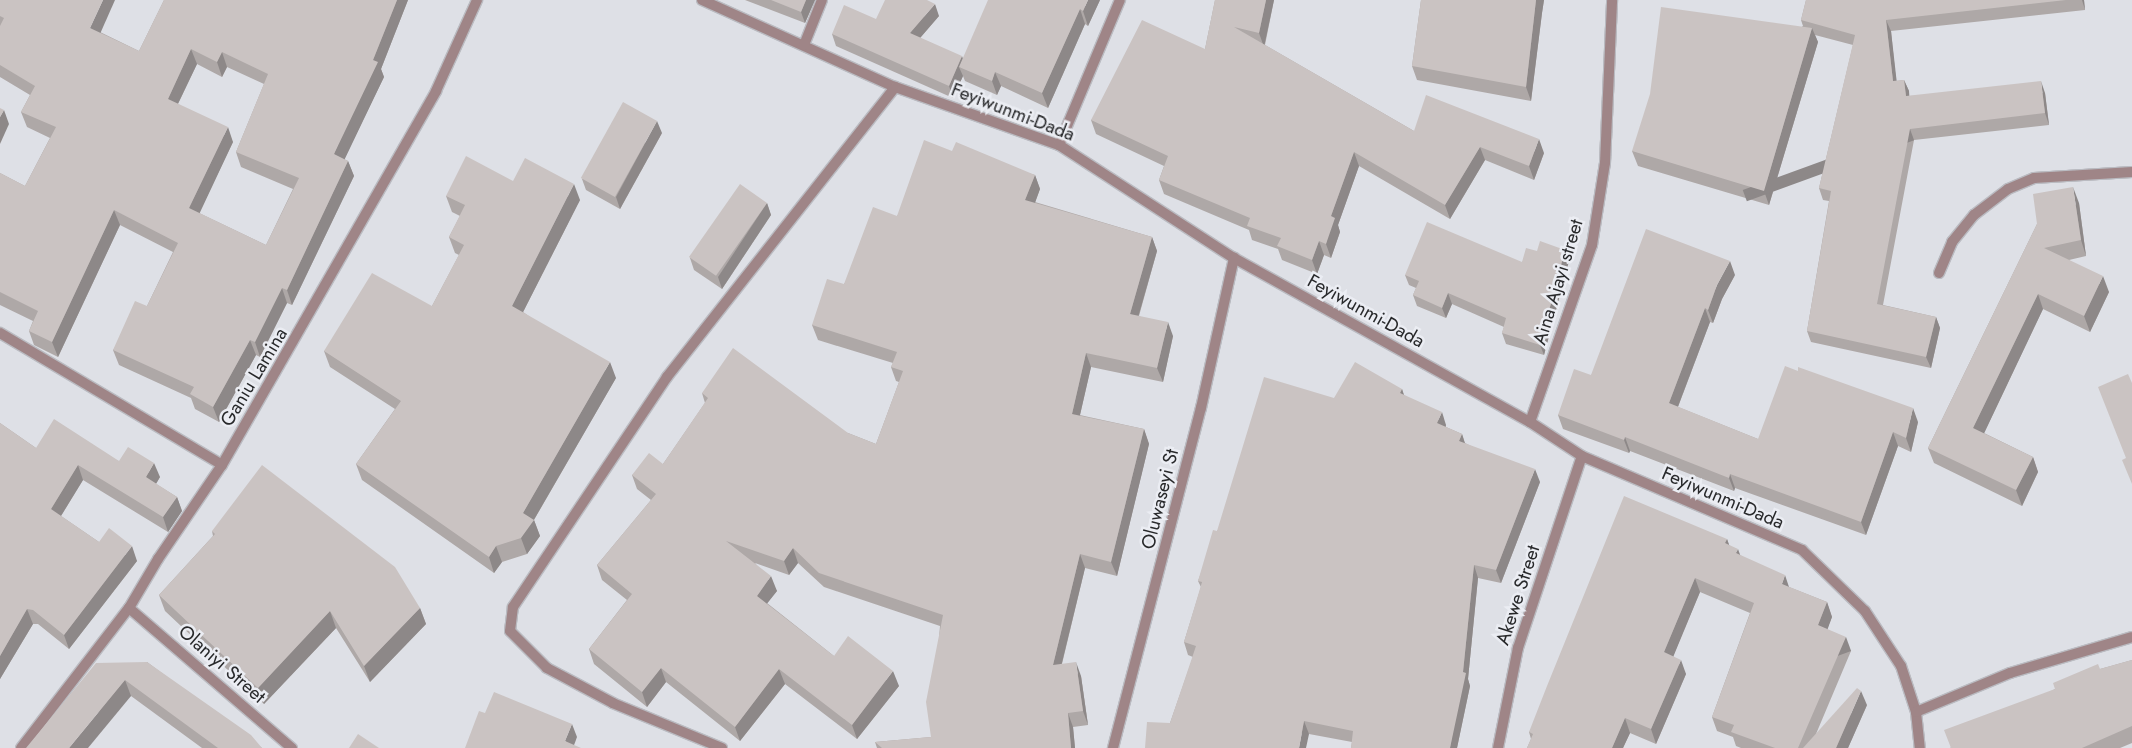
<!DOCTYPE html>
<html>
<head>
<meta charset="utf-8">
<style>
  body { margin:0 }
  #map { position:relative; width:2132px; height:748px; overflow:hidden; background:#dee0e6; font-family:Jost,sans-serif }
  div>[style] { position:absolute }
  .roads { filter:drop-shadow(1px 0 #babbc1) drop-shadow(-1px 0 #babbc1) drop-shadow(0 1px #babbc1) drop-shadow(0 -1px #babbc1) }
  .lane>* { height:10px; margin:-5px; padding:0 5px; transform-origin:5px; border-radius:5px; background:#9f8587 }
  .street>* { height:10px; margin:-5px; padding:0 5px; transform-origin:5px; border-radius:5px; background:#9f8587 }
  .wall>* { inset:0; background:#aea8a7 }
  .shaded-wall>* { inset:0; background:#8d8888; transform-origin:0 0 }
  .building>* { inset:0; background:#cac3c2; transform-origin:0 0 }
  span { translate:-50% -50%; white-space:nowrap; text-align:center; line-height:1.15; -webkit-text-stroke:5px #ebedf3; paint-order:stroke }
  .street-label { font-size:19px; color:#28292b }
</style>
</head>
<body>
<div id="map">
  <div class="roads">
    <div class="lane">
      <i style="left:1939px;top:273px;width:34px;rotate:-67deg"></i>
      <i style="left:1952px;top:242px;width:35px;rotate:-51deg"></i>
      <i style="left:1974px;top:215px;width:43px;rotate:-37.4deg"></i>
      <i style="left:2008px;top:189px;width:28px;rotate:-23deg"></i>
      <i style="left:2034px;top:178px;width:98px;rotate:-3.5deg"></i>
    </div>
    <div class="street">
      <i style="left:702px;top:0;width:212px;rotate:24.3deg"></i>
      <i style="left:895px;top:87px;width:174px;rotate:19.5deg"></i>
      <i style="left:1059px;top:145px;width:208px;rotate:32.9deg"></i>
      <i style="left:1234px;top:258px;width:338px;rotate:29deg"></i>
      <i style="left:1530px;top:422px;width:62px;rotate:33.2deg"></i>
      <i style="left:1582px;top:456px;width:239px;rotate:23.1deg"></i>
      <i style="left:1802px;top:550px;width:88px;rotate:44.1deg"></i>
      <i style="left:1865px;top:611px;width:66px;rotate:56.8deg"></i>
      <i style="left:1901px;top:666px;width:48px;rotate:71.9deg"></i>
      <i style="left:1916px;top:712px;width:36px;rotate:84deg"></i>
      <i style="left:804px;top:45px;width:48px;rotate:-68.2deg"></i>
      <i style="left:1059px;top:145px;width:157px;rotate:-67.2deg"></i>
      <i style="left:0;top:333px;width:258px;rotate:30.7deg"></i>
      <i style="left:1530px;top:422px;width:188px;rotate:-70.7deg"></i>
      <i style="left:1592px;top:245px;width:83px;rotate:-81deg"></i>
      <i style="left:1605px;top:163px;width:163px;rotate:-87.5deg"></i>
      <i style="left:129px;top:608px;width:215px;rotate:40.7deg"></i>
      <i style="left:1916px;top:712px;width:102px;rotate:-22.5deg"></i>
      <i style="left:2010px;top:673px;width:127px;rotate:-16.4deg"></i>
      <i style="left:21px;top:748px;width:177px;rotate:-52.4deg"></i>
      <i style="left:129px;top:608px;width:57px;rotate:-59.4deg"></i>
      <i style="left:158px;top:559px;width:114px;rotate:-55.8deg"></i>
      <i style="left:222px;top:465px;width:431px;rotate:-60.2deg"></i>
      <i style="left:436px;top:91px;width:100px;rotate:-65.7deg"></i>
      <i style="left:722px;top:748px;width:118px;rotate:-157.6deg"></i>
      <i style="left:613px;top:703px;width:75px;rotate:-152.1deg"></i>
      <i style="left:547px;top:668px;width:52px;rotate:-135deg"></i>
      <i style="left:510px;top:631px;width:24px;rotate:-83deg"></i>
      <i style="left:513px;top:607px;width:277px;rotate:-56.2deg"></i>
      <i style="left:667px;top:377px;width:369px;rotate:-51.8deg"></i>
      <i style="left:1113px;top:748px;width:351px;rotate:-75.5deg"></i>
      <i style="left:1201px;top:408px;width:154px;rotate:-77.6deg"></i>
      <i style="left:1498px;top:748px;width:102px;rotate:-78.7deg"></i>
      <i style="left:1518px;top:648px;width:202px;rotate:-71.6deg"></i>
    </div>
  </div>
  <div class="wall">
    <i style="clip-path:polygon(evenodd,0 0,100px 32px,139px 51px,164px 0,408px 0,381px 69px,384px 77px,344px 159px,348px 161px,354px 176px,292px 305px,287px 303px,260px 357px,256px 355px,219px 422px,195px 409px,191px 398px,119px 365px,113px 350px,147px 306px,173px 252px,120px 225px,58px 357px,34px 345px,29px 331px,33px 321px,0 305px,0 173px,25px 186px,50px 138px,27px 127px,21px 112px,30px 95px,0 77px,0 0,197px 64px,222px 77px,227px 67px,264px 84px,236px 152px,241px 167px,293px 189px,266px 245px,199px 213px,233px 142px,178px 104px,197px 64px)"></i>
    <i style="clip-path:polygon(745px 0,815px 0,805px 23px)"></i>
    <i style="clip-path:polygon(1100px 0,1088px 26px,1085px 24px,1048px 108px,1001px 86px,997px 95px,965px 81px,963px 76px,953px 98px,836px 46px,832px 34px,876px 19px,939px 16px,920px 38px,963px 58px)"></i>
    <i style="clip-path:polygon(1215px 0,1274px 0,1265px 45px,1414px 131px,1544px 153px,1534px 180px,1485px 160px,1450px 219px,1359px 166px,1338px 225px,1340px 232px,1331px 258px,1324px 255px,1317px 274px,1282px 260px,1278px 249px,1252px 240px,1249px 230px,1164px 194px,1159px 180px,1164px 166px,1096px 134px,1091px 120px,1205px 49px)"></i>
    <i style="clip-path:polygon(1421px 0,1544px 0,1542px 13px,1531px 101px,1417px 80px,1412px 66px)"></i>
    <i style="clip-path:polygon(1806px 0,2084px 0,2085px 10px,1891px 31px,1896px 81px,1904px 80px,1909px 91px,1909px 96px,2045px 93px,2049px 125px,1914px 140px,1883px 305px,1936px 317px,1940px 328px,1931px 368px,1811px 342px,1807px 331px,1829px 201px,1823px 200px,1819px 188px,1853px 45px,1815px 35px,1818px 42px,1769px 205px,1638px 166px,1632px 151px,1803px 26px,1801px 20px)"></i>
    <i style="clip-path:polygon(662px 133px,620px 209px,586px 190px,582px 179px)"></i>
    <i style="clip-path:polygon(952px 151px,1035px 175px,1040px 189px,1035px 202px,1152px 237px,1157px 251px,1139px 316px,1173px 336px,1163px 382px,1091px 367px,1080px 415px,1144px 429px,1149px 444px,1117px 576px,1085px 568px,1062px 664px,1081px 676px,1088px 725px,1073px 727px,1075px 748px,877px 748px,875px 742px,931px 737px,940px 626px,824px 587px,798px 563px,789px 575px,755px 563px,777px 591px,767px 603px,834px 656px,899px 686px,857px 739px,785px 684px,740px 741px,666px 682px,647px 707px,594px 664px,589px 649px,627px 600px,602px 580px,597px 565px,651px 500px,637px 489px,632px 475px,663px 464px,705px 403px,702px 393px,848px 433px,876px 444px,899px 382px,896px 381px,891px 367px,893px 363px,818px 340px,812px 325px,897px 216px)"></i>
    <i style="clip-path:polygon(513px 181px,580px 200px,523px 312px,616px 378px,534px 520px,540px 536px,527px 554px,502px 562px,494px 573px,362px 480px,356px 464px,395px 409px,330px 367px,324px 351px,432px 306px,459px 255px,455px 253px,449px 237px,460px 216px,452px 212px,446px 196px)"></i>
    <i style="clip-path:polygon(767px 203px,771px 215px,722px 289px,694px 270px,690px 258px)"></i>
    <i style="clip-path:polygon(2079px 203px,2086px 256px,2069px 260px,2109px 292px,2090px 332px,2043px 309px,1984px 433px,2033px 457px,2038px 472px,2022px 506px,1934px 463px,1928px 448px,2037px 224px)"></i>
    <i style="clip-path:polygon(1565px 250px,1569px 261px,1544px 355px,1506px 344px,1502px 333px,1504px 327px,1452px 304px,1446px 318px,1417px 306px,1413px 295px,1416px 288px,1409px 285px,1405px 275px,1522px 262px,1537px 251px)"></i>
    <i style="clip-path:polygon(1735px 275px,1722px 299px,1713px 323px,1710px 322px,1678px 407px,1758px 439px,1918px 422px,1911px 452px,1898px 446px,1866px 535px,1735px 488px,1734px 491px,1630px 451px,1629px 453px,1563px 429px,1558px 415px,1591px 375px)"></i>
    <i style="clip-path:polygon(1402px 389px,1404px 395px,1446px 425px,1446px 427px,1462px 434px,1465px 443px,1540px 482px,1501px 583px,1478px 578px,1468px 679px,1470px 686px,1457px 748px,1351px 748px,1352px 742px,1309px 734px,1170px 723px,1193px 657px,1188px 655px,1184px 642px,1201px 587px,1198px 581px,1217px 531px,1334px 398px)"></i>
    <i style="clip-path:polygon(0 423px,36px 448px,119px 461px,160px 477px,156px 484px,177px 497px,182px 511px,168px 532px,83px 480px,61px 516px,99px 542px,137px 561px,69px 649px,38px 624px,33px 624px,0 679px)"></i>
    <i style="clip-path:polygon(212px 531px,420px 608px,426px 624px,370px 682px,336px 628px,264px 704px,165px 611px,159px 595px,213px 536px)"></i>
    <i style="clip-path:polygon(1727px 539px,1729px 545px,1740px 555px,1789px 587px,1827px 602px,1832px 617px,1827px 629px,1851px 651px,1816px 734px,1867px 705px,1848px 748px,1741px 748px,1736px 746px,1733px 737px,1717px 731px,1712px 717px,1750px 613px,1700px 592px,1673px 656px,1686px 674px,1656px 744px,1630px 733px,1623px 748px,1527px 748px,1531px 739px,1529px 732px)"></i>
    <i style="clip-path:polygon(2132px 660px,2132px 743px,2120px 748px,1950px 748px,2055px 689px,2100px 669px)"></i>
    <i style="clip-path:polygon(147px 662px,262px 748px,202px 748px,131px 696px,26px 748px)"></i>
  </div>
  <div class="shaded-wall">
    <i style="clip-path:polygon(103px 0,115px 0,96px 43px,90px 28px)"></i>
    <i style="clip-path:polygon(397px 0,408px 0,381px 69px,384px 77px,340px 169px,334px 154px,373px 60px)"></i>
    <i style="clip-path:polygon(806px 0,815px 0,805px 23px,801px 12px)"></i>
    <i style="clip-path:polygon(1088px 0,1100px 0,1088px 26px,1083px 11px)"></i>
    <i style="clip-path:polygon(1266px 0,1274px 0,1264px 47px,1259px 33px)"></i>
    <i style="clip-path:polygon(1536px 0,1544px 0,1542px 13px,1531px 101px,1526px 87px)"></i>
    <i style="clip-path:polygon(2082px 0,2084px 0,2085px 10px)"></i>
    <i style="clip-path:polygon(935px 4px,939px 16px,914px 45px,910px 33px)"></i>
    <i style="clip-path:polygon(1080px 9px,1085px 24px,1048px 108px,1042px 93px)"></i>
    <i style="clip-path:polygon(1886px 20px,1891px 31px,1898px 93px,1893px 81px)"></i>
    <i style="clip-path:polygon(1812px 28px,1818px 42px,1769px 205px,1764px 191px)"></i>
    <i style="clip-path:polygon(191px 49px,197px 64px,173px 114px,168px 99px)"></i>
    <i style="clip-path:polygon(222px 52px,227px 67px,222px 77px,217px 62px)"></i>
    <i style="clip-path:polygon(962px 56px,966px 68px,959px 67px,963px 76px,953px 98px,949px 86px)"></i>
    <i style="clip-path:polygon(995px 72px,1001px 86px,997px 95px,992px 81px)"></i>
    <i style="clip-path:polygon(1904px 80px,1909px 91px,1910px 108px,1906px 96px)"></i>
    <i style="clip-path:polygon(2041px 81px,2045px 93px,2049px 125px,2045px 113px)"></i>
    <i style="clip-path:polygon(4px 110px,9px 124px,0 144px,0 117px)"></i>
    <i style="clip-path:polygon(657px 121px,662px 133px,620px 209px,616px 197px)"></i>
    <i style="clip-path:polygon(228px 127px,233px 142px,195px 223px,189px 208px)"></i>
    <i style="left:1910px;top:129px;width:12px;height:178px;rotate:70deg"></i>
    <i style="clip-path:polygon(1539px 139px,1544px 153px,1534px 180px,1529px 166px)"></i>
    <i style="clip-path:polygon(1480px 147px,1485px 160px,1450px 219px,1445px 205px)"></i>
    <i style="clip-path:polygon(1354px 152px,1359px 166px,1338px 225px,1340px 232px,1331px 258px,1326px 244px,1331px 216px)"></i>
    <i style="clip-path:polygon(348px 161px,354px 176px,292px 305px,287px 290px)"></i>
    <i style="clip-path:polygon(1035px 175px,1040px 189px,1031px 214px,1025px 200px)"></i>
    <i style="clip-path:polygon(574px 184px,580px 200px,518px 322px,512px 306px)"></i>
    <i style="clip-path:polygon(2073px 187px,2079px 203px,2086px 256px,2081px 240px)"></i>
    <i style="clip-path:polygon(767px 203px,771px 215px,722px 289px,718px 277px)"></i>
    <i style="clip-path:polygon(114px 210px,120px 225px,58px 357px,52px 342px)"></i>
    <i style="clip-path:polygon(1152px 237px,1157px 251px,1135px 328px,1130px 314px)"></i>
    <i style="clip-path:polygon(1319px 241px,1324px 255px,1317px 274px,1312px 260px)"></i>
    <i style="clip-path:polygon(1565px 250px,1569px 261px,1544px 355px,1540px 345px)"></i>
    <i style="clip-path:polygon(1730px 261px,1735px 275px,1722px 299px,1713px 323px,1708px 310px,1717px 285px)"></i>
    <i style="clip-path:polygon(2103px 276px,2109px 292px,2090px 332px,2084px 316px)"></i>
    <i style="clip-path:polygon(282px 288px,287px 303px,260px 357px,255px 342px)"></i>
    <i style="clip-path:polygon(1448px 293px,1452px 304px,1446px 318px,1442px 308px)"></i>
    <i style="clip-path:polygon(2038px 294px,2043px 309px,1979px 444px,1973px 428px)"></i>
    <i style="clip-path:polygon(1705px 308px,1710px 322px,1674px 417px,1669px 403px)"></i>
    <i style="clip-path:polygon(1936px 317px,1940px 328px,1931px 368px,1926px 357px)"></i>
    <i style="clip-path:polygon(1168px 322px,1173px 336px,1163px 382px,1157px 368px)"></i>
    <i style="clip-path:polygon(250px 340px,256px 355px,219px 422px,213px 407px)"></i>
    <i style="clip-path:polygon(1086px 353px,1091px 367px,1077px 428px,1072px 414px)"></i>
    <i style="clip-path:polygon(610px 362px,616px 378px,532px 523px,534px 520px,540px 536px,527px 554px,521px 538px,523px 513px)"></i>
    <i style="clip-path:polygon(1402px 389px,1406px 402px,1400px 393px)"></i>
    <i style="clip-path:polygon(1913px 408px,1918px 422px,1911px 452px,1906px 438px)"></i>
    <i style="clip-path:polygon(1442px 412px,1446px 425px,1442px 436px,1437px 423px)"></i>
    <i style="clip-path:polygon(1144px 429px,1149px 444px,1117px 576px,1111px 562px)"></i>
    <i style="clip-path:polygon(1893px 432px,1898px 446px,1866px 535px,1861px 522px)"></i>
    <i style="clip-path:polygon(1462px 434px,1466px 447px,1459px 441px)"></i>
    <i style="clip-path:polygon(1625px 437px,1630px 451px,1629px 453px,1624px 440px)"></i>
    <i style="clip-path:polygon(2033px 457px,2038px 472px,2022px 506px,2016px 490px)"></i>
    <i style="clip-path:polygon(154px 463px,160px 477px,151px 492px,146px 477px)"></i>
    <i style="clip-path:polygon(78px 465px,83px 480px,56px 524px,51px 509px)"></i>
    <i style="clip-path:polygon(1535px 469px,1540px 482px,1501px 583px,1496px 570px)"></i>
    <i style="clip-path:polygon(1730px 474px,1735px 488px,1734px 491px,1729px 478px)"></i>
    <i style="clip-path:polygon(177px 497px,182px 511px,168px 532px,163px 517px)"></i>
    <i style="clip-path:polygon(1727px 539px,1732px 553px,1725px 543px)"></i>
    <i style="clip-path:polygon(132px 546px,137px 561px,69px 649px,64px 635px)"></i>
    <i style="clip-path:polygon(496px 546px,502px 562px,494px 573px,489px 557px)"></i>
    <i style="clip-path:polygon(793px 548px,798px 563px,789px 575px,784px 561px)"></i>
    <i style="clip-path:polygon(1738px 549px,1743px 563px,1736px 553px)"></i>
    <i style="clip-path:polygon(1080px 554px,1085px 568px,1058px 679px,1053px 665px)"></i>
    <i style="clip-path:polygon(1474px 565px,1478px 578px,1468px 679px,1470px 686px,1457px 748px,1450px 748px,1463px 672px)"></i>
    <i style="clip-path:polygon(1785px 575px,1790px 590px,1782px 584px)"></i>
    <i style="clip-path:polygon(771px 576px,777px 591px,762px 610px,757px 596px)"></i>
    <i style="clip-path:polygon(1695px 578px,1700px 592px,1669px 667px,1664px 652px)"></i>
    <i style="clip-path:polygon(1827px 602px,1832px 617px,1824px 639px,1818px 625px)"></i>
    <i style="clip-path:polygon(420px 608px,426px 624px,370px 682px,364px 666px)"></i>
    <i style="clip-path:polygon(27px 609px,33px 624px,0 679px,0 656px)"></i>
    <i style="clip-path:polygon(330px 611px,336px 628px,264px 704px,258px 688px)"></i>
    <i style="left:1846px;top:637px;width:15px;height:121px;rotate:70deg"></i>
    <i style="clip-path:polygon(1681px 660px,1686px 674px,1656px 744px,1651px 729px)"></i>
    <i style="clip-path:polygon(1076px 662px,1081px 676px,1088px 725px,1083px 711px)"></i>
    <i style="clip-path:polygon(661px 668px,666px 682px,647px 707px,642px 692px)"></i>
    <i style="clip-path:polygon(779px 669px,785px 684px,740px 741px,735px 727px)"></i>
    <i style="clip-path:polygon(893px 671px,899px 686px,857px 739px,852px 725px)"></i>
    <i style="clip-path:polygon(125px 680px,131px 696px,88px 748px,69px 748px)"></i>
    <i style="clip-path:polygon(1861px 691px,1867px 705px,1848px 748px,1836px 748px)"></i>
    <i style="clip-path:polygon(1068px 713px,1073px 727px,1075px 748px,1071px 748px)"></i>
    <i style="clip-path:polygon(1625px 718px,1630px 733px,1623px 748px,1612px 748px)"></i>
    <i style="clip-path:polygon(1304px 721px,1309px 734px,1306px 748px,1299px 748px)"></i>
    <i style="clip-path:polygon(572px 724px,577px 737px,573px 748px,565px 741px)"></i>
  </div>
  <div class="building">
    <i style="clip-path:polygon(evenodd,0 0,103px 0,90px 28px,139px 51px,164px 0,397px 0,373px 60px,378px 62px,334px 154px,348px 161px,287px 290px,282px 288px,255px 342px,250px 340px,213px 407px,190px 394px,194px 387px,113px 350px,135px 301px,147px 306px,178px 243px,114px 210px,52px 342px,29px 331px,38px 311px,0 292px,0 173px,25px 186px,56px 127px,21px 112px,35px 86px,0 65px,0 26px,4px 18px,0 16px,0 0,191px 49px,217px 62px,222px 52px,268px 74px,236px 152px,299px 178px,266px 245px,189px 208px,228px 127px,168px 99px,191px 49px)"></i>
    <i style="clip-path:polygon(771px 0,806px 0,801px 12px)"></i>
    <i style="clip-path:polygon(885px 0,927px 0,935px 4px,910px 33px,962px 56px,949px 86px,832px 34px,844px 5px,876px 19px)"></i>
    <i style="clip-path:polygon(988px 0,1088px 0,1083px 11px,1080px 9px,1042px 93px,995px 72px,992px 81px,959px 67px)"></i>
    <i style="clip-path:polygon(1215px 0,1266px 0,1259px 33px,1234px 27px,1414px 131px,1426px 95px,1539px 139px,1529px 166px,1480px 147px,1445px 205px,1354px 152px,1331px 216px,1335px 218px,1326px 244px,1319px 241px,1312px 260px,1277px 246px,1281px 238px,1247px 226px,1250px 218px,1159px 180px,1168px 156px,1091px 120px,1142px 20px,1205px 49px)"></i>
    <i style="clip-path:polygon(1421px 0,1536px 0,1526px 87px,1412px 66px)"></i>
    <i style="clip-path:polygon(1806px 0,2066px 0,1886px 20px,1893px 81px,1904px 80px,1906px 96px,2041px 81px,2045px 113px,1910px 129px,1877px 304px,1936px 317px,1926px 357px,1807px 331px,1831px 191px,1819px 188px,1855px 35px,1801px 20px)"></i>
    <i style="clip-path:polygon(1661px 7px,1812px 28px,1764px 191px,1632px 151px,1650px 94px)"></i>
    <i style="left:623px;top:102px;width:39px;height:87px;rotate:29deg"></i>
    <i style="clip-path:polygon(0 108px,4px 110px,0 117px)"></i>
    <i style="clip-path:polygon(924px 140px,952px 151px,956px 142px,1035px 175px,1025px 200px,1152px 237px,1130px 314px,1168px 322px,1157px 368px,1086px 353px,1072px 414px,1144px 429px,1111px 562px,1080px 554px,1053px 665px,1076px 662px,1083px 711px,1068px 713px,1071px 748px,882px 748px,875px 742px,931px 737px,926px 702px,943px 615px,819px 573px,793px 548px,784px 561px,726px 541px,771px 576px,757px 596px,834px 656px,848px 636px,893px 671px,852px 725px,779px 669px,735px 727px,661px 668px,642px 692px,589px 649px,632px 594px,597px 565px,656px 494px,632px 475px,649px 453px,663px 464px,708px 398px,702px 393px,733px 348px,848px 433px,876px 444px,903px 371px,891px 367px,897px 352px,812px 325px,827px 279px,844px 284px,873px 207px,897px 216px)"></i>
    <i style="clip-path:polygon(466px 156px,513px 181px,525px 158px,574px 184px,512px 306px,610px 362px,523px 513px,534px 520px,521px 538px,496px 546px,489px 557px,356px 464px,401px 401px,324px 351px,372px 273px,432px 306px,464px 245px,449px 237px,465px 205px,446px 196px)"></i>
    <i style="left:740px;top:184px;width:33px;height:89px;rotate:35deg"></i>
    <i style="clip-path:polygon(2073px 187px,2081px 240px,2044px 248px,2103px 276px,2084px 316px,2038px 294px,1973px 428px,2033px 457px,2016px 490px,1928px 448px,2037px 224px,2033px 194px)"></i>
    <i style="clip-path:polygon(1427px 222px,1522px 262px,1526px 248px,1537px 251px,1540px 241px,1565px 250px,1540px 345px,1502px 333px,1506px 318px,1448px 293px,1442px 308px,1413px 295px,1419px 281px,1405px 275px)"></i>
    <i style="clip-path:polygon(1646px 229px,1730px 261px,1717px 285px,1708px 310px,1705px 308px,1669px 403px,1758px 439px,1785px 366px,1798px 371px,1798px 367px,1913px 408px,1906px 438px,1893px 432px,1861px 522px,1730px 474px,1729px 478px,1625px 437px,1624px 440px,1558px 415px,1574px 369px,1591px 375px)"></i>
    <i style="clip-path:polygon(1355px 362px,1402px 389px,1400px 393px,1442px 412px,1437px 423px,1462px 434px,1459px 441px,1535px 469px,1496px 570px,1474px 565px,1463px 672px,1466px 673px,1450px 748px,1351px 748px,1353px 731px,1304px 721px,1299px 748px,1145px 748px,1147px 722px,1170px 723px,1196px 646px,1184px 642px,1202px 582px,1198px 581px,1213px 530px,1217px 531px,1264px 377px,1334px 398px)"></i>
    <i style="clip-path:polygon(2128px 374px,2132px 383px,2132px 484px,2122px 460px,2126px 458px,2098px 387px)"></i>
    <i style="clip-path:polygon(54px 419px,119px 461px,128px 447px,154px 463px,146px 477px,177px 497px,163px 517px,78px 465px,51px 509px,99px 542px,109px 528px,132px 546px,64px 635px,33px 610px,27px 609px,0 656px,0 423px,36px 448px)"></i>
    <i style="clip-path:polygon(262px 465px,395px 567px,420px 608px,364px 666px,330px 611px,258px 688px,159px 595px,215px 534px,212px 531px)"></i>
    <i style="clip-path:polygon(1624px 496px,1727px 539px,1725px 543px,1738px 549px,1736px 553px,1785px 575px,1782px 584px,1827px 602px,1818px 625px,1846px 637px,1798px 748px,1775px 748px,1731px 732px,1734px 725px,1712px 717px,1754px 603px,1695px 578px,1664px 652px,1681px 660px,1651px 729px,1625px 718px,1612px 748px,1527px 748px,1533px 734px,1529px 732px,1547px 686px)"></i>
    <i style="clip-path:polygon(2132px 660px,2132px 726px,2082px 748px,1951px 748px,1944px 730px,2055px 689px,2053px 683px,2098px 664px,2100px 669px)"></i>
    <i style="clip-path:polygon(147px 662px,251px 735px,262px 748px,218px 748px,125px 680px,69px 748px,26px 748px,87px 674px,96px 663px)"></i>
    <i style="clip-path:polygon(1857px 688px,1861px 691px,1836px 748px,1803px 748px)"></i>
    <i style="clip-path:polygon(494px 692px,572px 724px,565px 741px,581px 748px,465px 748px,479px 711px,485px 713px)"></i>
    <i style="clip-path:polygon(358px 734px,379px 748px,349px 748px)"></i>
  </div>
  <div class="street-label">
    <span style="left:1013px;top:112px;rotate:21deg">Feyiwunmi-Dada</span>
    <span style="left:1558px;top:282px;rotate:-73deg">Aina Ajayi street</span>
    <span style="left:1366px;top:311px;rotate:29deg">Feyiwunmi-Dada</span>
    <span style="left:254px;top:377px;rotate:-59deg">Ganiu Lamina</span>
    <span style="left:1723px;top:498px;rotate:23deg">Feyiwunmi-Dada</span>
    <span style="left:1160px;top:499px;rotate:-76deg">Oluwaseyi St</span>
    <span style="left:1518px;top:595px;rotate:-72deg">Akewe Street</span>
    <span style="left:222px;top:664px;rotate:41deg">Olaniyi Street</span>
  </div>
</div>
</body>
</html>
